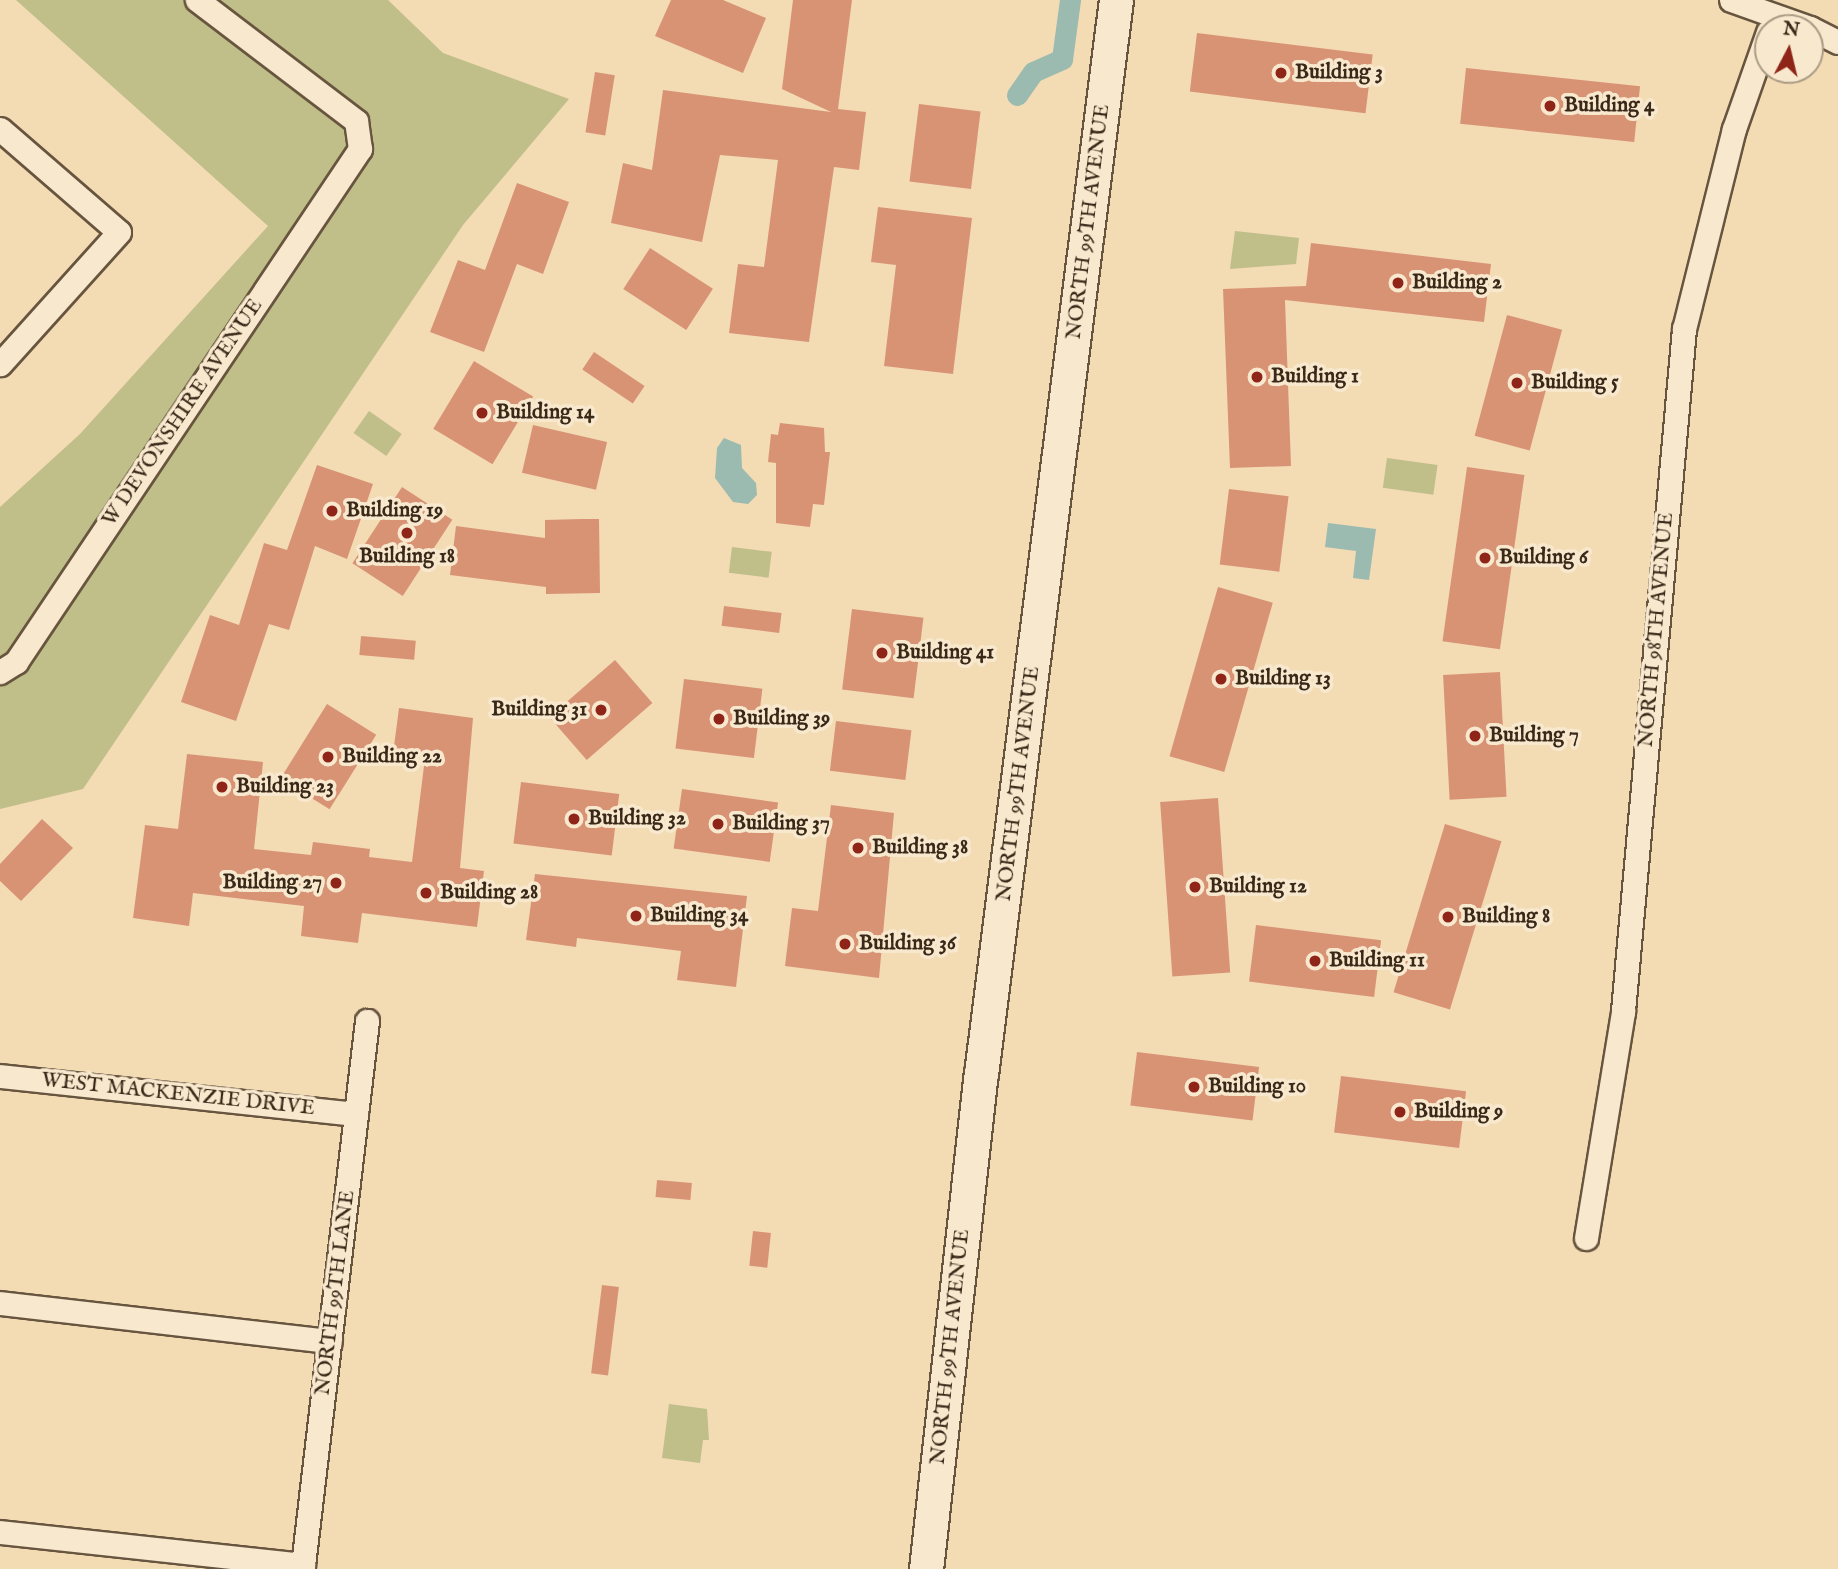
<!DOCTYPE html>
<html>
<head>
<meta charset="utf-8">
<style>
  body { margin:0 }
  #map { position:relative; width:1838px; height:1569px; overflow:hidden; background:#f3dbb4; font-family:"IM FELL English",serif }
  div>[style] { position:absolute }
  .green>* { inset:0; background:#c0be89; transform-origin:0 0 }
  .water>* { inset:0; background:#9bbbb0 }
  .canal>* { height:21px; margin:-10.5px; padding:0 10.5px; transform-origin:10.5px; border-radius:10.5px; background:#9bbbb0 }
  .building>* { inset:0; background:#d89375; transform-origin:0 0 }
  .roads { filter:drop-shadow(2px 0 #68553f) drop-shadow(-2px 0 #68553f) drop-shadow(0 2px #68553f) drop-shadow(0 -2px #68553f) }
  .minor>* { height:23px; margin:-11.5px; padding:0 11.5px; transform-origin:11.5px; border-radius:11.5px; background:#f7e8ce }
  .secondary>* { height:33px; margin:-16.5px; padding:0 16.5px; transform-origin:16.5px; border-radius:16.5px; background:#f7e8ce }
  .dots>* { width:19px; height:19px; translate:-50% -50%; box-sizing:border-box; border:4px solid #f7e8ce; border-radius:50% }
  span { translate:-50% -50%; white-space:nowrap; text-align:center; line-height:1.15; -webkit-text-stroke:7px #f7e8ce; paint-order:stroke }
  .poi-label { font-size:21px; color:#3a2818; font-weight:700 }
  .left { translate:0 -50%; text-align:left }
  .right { translate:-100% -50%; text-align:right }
  .street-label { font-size:21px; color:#3a2818 }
  .north { position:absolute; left:1754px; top:14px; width:70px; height:70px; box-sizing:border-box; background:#f7e8ce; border:2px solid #ab9b85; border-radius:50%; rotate:7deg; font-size:19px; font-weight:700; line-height:28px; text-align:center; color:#3a2818 }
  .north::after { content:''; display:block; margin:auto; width:24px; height:32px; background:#8f2418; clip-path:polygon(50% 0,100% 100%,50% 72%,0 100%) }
</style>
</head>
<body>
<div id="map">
  <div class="green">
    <i style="clip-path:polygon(16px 0,388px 0,443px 53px,569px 99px,463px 225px,83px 789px,0 809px,0 507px,80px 434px,268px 226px)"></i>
    <i style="clip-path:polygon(1235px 231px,1299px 238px,1296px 264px,1230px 269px)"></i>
    <i style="left:369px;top:411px;width:40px;height:27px;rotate:35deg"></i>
    <i style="left:1387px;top:458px;width:51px;height:30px;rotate:8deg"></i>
    <i style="left:732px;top:547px;width:40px;height:26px;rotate:7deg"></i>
    <i style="clip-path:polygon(669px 1404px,707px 1409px,709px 1440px,703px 1440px,700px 1463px,662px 1458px)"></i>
  </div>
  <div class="water">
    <i style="clip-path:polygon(724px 438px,741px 445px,742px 468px,756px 483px,757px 495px,748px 504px,733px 502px,715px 478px,717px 448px)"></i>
    <i style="clip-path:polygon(1328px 523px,1376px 529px,1369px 580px,1353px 578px,1356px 551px,1325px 547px)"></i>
  </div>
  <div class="canal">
    <i style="left:1017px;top:95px;width:28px;rotate:-55deg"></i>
    <i style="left:1033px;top:72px;width:32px;rotate:-24deg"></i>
    <i style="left:1062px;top:59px;width:60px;rotate:-82.3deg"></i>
  </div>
  <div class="building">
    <i style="clip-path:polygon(671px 0,723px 0,766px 18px,743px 73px,655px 36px)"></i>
    <i style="clip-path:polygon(793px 0,852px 0,838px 109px,866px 112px,859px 170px,834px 167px,809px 342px,729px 333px,738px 264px,764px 267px,778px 160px,720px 155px,702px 242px,611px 223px,623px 163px,652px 170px,663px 90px,831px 112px,782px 89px)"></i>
    <i style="left:1197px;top:33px;width:177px;height:59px;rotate:7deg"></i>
    <i style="left:1466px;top:68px;width:175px;height:56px;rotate:6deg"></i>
    <i style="left:595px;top:72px;width:20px;height:61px;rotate:9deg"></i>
    <i style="left:919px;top:104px;width:62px;height:78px;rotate:7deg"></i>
    <i style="clip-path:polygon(517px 183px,569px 202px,543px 274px,517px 264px,484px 352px,430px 332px,458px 260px,485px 270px)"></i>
    <i style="clip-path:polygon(878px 207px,972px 218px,953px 374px,884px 366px,896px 265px,871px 262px)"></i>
    <i style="clip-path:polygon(1311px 243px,1491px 264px,1484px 322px,1285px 300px,1291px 466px,1230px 468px,1223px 289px,1306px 286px)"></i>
    <i style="left:650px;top:248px;width:75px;height:49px;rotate:33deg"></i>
    <i style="left:1507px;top:315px;width:57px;height:125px;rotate:15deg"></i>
    <i style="left:594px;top:352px;width:61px;height:21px;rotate:34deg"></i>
    <i style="left:474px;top:361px;width:69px;height:79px;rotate:31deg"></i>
    <i style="clip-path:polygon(780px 423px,824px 428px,825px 452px,830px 452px,824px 505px,813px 504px,810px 527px,776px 523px,776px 463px,768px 462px,771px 434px,778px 435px)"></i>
    <i style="left:533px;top:425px;width:76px;height:49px;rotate:13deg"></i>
    <i style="clip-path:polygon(317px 465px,373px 484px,347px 559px,315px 546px,289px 630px,269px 624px,236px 721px,181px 702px,210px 615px,239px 625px,264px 543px,287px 550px)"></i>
    <i style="left:1467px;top:467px;width:58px;height:176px;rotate:8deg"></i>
    <i style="left:402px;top:487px;width:60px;height:91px;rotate:33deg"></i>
    <i style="left:1229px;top:489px;width:60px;height:76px;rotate:7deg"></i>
    <i style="clip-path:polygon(581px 519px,599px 519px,600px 593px,546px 594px,546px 587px,450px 575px,456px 526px,545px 538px,545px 520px)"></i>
    <i style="left:1218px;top:587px;width:57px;height:176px;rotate:16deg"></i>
    <i style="left:724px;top:606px;width:58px;height:20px;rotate:7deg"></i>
    <i style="left:852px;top:609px;width:72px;height:81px;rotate:7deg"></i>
    <i style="left:361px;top:636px;width:55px;height:19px;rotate:5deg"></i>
    <i style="left:615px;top:660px;width:57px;height:87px;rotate:49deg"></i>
    <i style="left:1500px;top:672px;width:125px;height:57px;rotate:87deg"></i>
    <i style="left:684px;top:679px;width:79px;height:70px;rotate:7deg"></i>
    <i style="left:327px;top:704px;width:58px;height:88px;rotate:32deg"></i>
    <i style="clip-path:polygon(399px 708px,473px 718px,460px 868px,484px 871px,477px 927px,362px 913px,358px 943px,301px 936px,304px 906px,193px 893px,189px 926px,133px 918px,145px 825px,178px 829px,187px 754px,263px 762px,254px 849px,311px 855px,313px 842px,370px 849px,369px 857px,412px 862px,425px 758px,393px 754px)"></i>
    <i style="left:836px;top:721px;width:76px;height:50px;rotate:7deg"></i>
    <i style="left:521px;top:782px;width:99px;height:62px;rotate:7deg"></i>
    <i style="left:682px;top:789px;width:97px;height:60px;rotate:8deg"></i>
    <i style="left:1218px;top:798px;width:175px;height:58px;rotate:86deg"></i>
    <i style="clip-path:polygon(831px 805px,894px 813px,879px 978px,785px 966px,792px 908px,818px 911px)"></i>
    <i style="clip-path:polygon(42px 819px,73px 848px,21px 901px,0 881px,0 864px)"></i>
    <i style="left:1445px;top:824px;width:59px;height:176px;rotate:17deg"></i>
    <i style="clip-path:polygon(535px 874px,747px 896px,736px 987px,677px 980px,681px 951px,577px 938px,576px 947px,526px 940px)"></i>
    <i style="left:1256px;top:925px;width:126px;height:57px;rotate:7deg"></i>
    <i style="left:1137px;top:1052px;width:123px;height:54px;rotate:7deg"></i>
    <i style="left:1341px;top:1076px;width:126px;height:57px;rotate:7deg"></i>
    <i style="left:657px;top:1180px;width:35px;height:17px;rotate:5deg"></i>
    <i style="left:753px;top:1231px;width:18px;height:35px;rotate:6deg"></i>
    <i style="left:602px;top:1285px;width:17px;height:89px;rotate:7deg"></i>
  </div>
  <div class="roads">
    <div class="minor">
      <i style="left:1731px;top:0;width:84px;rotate:19.5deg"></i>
      <i style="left:1810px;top:28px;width:31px;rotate:27deg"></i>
      <i style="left:0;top:129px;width:157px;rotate:40.9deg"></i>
      <i style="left:119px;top:232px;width:178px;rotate:132deg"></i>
      <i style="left:0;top:672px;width:19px;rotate:-32deg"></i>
      <i style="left:16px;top:662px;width:618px;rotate:-56.16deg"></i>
      <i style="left:360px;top:149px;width:28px;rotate:-98deg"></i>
      <i style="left:356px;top:121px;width:200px;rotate:-142.7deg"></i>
      <i style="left:0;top:1076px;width:358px;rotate:6.1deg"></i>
      <i style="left:1586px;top:1238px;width:230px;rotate:-80.7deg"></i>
      <i style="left:1623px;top:1011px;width:685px;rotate:-84.89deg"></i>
      <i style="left:1684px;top:329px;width:206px;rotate:-76deg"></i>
      <i style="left:1734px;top:129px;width:103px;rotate:-70.7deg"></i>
      <i style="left:0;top:1303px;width:332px;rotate:6.6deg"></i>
      <i style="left:0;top:1532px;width:305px;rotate:6.2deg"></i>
      <i style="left:303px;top:1565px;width:548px;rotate:-83.29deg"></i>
    </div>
    <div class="secondary">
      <i style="left:926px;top:1569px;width:498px;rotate:-83.7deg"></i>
      <i style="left:981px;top:1074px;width:1082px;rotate:-82.84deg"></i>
    </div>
  </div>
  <div class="dots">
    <i style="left:1281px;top:73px;background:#8f2418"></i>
    <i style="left:1550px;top:106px;background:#8f2418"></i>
    <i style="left:1398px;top:283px;background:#8f2418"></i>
    <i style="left:1257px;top:377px;background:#8f2418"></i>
    <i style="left:1517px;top:383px;background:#8f2418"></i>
    <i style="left:482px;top:413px;background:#8f2418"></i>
    <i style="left:332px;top:511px;background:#8f2418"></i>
    <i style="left:407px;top:533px;background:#8f2418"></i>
    <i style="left:1485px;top:558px;background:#8f2418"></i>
    <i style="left:882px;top:653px;background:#8f2418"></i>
    <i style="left:1221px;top:679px;background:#8f2418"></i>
    <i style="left:601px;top:710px;background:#8f2418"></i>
    <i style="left:719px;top:719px;background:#8f2418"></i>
    <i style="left:1475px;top:736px;background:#8f2418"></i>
    <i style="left:328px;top:757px;background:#8f2418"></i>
    <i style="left:222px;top:787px;background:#8f2418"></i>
    <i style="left:574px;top:819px;background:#8f2418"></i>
    <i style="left:718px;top:824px;background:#8f2418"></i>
    <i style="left:858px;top:848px;background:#8f2418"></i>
    <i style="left:336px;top:883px;background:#8f2418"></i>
    <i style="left:1195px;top:887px;background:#8f2418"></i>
    <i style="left:426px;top:893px;background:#8f2418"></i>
    <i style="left:636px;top:916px;background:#8f2418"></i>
    <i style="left:1448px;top:917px;background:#8f2418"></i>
    <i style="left:845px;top:944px;background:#8f2418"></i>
    <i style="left:1315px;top:961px;background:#8f2418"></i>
    <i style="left:1194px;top:1087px;background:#8f2418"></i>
    <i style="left:1400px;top:1112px;background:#8f2418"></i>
  </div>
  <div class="poi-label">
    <span class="left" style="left:1295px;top:73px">Building 3</span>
    <span class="left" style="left:1564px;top:106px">Building 4</span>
    <span class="left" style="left:1412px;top:283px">Building 2</span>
    <span class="left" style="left:1271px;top:377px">Building 1</span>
    <span class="left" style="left:1531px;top:383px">Building 5</span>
    <span class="left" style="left:496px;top:413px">Building 14</span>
    <span class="left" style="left:346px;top:511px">Building 19</span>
    <span style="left:407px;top:557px">Building 18</span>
    <span class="left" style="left:1499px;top:558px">Building 6</span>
    <span class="left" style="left:896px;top:653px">Building 41</span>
    <span class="left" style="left:1235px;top:679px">Building 13</span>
    <span class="right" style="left:587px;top:710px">Building 31</span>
    <span class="left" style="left:733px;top:719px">Building 39</span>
    <span class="left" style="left:1489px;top:736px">Building 7</span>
    <span class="left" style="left:342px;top:757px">Building 22</span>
    <span class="left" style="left:236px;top:787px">Building 23</span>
    <span class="left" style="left:588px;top:819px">Building 32</span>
    <span class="left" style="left:732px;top:824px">Building 37</span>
    <span class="left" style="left:872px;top:848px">Building 38</span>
    <span class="right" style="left:322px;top:883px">Building 27</span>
    <span class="left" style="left:1209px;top:887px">Building 12</span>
    <span class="left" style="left:440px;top:893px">Building 28</span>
    <span class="left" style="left:650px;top:916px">Building 34</span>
    <span class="left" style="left:1462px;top:917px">Building 8</span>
    <span class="left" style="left:859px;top:944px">Building 36</span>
    <span class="left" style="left:1329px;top:961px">Building 11</span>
    <span class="left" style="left:1208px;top:1087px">Building 10</span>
    <span class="left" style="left:1414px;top:1112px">Building 9</span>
  </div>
  <div class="street-label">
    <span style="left:1089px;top:222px;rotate:-83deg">NORTH 99TH AVENUE</span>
    <span style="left:183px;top:413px;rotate:-56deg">W DEVONSHIRE AVENUE</span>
    <span style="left:1657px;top:630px;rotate:-85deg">NORTH 98TH AVENUE</span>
    <span style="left:1019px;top:784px;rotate:-83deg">NORTH 99TH AVENUE</span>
    <span style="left:178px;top:1095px;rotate:6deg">WEST MACKENZIE DRIVE</span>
    <span style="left:336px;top:1293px;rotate:-83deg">NORTH 99TH LANE</span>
    <span style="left:951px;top:1347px;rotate:-84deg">NORTH 99TH AVENUE</span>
  </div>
  <div class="north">N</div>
</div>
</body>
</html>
